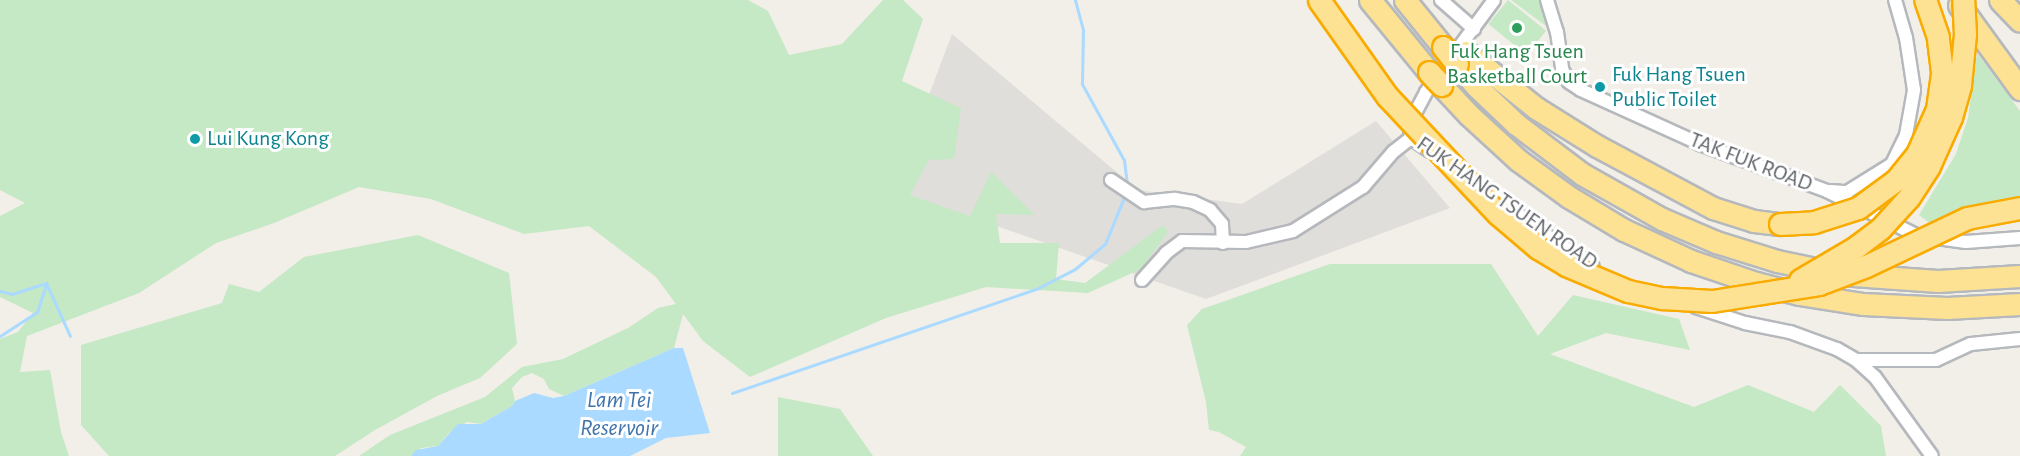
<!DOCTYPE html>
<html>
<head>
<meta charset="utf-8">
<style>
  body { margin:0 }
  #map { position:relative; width:2020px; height:456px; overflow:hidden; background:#f1efe8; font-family:"Alegreya Sans",sans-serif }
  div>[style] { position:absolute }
  .industrial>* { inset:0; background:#e0deda }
  .green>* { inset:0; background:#c5e8c5; transform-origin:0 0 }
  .water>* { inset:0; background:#aadaff }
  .stream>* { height:3px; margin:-1.5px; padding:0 1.5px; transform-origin:1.5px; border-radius:1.5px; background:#aadaff }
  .roads { filter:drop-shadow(2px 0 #b5b8bc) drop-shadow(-2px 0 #b5b8bc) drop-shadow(0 2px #b5b8bc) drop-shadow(0 -2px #b5b8bc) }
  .minor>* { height:12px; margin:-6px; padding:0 6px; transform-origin:6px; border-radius:6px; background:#fff }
  .motorway>* { height:21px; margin:-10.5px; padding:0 10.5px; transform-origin:10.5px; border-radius:10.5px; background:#fde293 }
  .bridges { filter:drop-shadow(2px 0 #f9ab00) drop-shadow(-2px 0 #f9ab00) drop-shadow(0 2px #f9ab00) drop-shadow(0 -2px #f9ab00) }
  .motorway-bridge>* { height:21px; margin:-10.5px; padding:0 10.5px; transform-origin:10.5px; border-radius:10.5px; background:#fde293 }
  .dots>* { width:16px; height:16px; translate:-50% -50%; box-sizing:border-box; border:3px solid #fff; border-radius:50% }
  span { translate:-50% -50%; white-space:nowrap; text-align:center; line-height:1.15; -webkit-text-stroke:6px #fff; paint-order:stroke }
  .leisure-label { font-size:22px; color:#27864d }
  .culture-label { font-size:22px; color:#0d838f }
  .left { translate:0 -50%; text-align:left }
  .street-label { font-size:22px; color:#5f6368 }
  .water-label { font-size:24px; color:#4174aa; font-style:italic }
</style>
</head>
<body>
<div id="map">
  <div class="industrial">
    <i style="clip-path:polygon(952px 34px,1138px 190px,1242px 204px,1376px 121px,1450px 208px,1206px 299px,893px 190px)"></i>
  </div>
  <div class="green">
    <i style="clip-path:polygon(0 0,748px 0,768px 11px,789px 55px,842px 44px,883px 0,903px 0,923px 19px,902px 81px,961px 108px,954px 159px,929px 160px,910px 195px,970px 216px,991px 172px,1035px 215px,996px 214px,1000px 243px,1059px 243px,1056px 279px,1085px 283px,1163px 225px,1168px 232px,1141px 269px,1088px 293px,986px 287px,886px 318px,750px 377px,703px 341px,683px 314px,674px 348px,564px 396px,549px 389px,544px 379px,532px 373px,522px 377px,512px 388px,515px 401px,512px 406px,481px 424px,467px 422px,449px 433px,438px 446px,421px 448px,411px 456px,359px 456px,390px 435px,485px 397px,522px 367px,563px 359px,628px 328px,658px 308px,676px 304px,656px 277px,589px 226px,524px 234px,431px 199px,359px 187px,274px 223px,216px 243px,139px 293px,27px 336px,20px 372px,50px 370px,61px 432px,69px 456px,0 456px,0 339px,18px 332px,33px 313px,0 297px,0 216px,25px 203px,0 190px)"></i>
    <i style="left:1508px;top:0;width:49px;height:31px;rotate:39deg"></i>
    <i style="clip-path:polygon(1511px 0,1541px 0,1546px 26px)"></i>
    <i style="clip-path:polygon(1977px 53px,2020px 111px,2020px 202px,1931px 224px,1919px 215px,1956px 154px,1968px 118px)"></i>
    <i style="clip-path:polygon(418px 235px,509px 273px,517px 344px,480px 378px,437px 396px,375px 430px,335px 456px,109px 456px,81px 425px,81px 345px,222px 303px,229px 284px,259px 292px,304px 257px)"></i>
    <i style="clip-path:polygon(1330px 264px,1491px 264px,1538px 336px,1573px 295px,1679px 319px,1690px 350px,1606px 333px,1550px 354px,1694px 407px,1748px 385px,1814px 412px,1840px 385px,1881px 426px,1886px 456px,1240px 456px,1246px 447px,1219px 432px,1209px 430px,1206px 402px,1187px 325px,1202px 309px)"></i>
    <i style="clip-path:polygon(778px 397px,840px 409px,873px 456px,778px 456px)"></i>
  </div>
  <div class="water">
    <i style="clip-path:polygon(674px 348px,683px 348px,710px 433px,666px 438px,630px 456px,411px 456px,416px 450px,438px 446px,458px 424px,481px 424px,512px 406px,515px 401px,534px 393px,553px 398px,564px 396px)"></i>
  </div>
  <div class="stream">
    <i style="left:1075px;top:0;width:31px;rotate:75deg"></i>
    <i style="left:1083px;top:30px;width:54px;rotate:91.1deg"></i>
    <i style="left:1082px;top:84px;width:87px;rotate:61.1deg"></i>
    <i style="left:1124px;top:160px;width:25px;rotate:83deg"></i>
    <i style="left:0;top:291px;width:12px;rotate:14deg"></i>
    <i style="left:12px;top:294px;width:36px;rotate:-18deg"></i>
    <i style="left:46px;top:283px;width:58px;rotate:65.6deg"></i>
    <i style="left:0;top:336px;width:44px;rotate:-33deg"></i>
    <i style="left:37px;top:312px;width:29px;rotate:-72deg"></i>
    <i style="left:732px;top:393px;width:324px;rotate:-18.9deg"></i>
    <i style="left:1038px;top:288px;width:42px;rotate:-27.2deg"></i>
    <i style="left:1075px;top:269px;width:39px;rotate:-40deg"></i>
    <i style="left:1105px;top:244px;width:53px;rotate:-67.8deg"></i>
  </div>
  <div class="roads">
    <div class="minor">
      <i style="left:1441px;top:0;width:44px;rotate:41.3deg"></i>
      <i style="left:1547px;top:0;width:34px;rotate:73deg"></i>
      <i style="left:1557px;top:32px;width:37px;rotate:82deg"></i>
      <i style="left:1562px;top:69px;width:15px;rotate:62deg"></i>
      <i style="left:1569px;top:82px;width:14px;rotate:34deg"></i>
      <i style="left:1581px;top:90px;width:131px;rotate:24.4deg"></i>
      <i style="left:1700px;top:144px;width:135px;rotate:20.3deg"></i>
      <i style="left:1827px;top:191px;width:99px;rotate:26.3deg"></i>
      <i style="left:1916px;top:235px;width:50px;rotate:8deg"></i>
      <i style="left:1966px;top:242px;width:54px;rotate:-4.2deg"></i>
      <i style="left:1430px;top:151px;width:23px;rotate:-146deg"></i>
      <i style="left:1411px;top:138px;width:10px;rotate:-96deg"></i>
      <i style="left:1410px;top:128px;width:14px;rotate:-73deg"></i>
      <i style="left:1414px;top:115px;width:26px;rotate:-62deg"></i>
      <i style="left:1426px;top:92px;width:114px;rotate:-53.5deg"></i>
      <i style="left:1111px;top:180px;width:40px;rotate:34deg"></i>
      <i style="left:1144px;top:202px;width:31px;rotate:-6deg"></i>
      <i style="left:1175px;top:199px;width:18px;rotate:9deg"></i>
      <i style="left:1193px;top:202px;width:19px;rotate:25deg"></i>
      <i style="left:1210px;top:210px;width:18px;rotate:49deg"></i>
      <i style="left:1222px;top:224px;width:19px;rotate:87deg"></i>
      <i style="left:1484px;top:188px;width:63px;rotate:38deg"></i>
      <i style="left:1534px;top:227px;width:71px;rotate:34.1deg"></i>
      <i style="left:1831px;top:191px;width:16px;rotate:4deg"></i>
      <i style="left:1847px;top:192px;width:53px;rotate:-31.9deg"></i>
      <i style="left:1892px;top:164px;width:32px;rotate:-64deg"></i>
      <i style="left:1906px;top:135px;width:46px;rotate:-79.9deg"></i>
      <i style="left:1914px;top:90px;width:53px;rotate:-98.7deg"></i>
      <i style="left:1906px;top:38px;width:40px;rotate:-106deg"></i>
      <i style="left:1142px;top:280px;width:36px;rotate:-48deg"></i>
      <i style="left:1166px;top:253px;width:20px;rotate:-37deg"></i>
      <i style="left:1182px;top:241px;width:64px;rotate:0.9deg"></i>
      <i style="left:1246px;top:242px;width:48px;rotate:-13.2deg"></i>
      <i style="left:1293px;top:231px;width:83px;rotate:-32.2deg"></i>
      <i style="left:1363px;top:187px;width:46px;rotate:-49.4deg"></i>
      <i style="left:1393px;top:152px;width:23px;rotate:-38deg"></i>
      <i style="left:1696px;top:307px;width:52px;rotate:18.1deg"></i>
      <i style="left:1745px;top:323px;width:46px;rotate:11.3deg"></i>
      <i style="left:1790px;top:332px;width:50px;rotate:19.9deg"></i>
      <i style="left:1837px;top:349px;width:22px;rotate:30deg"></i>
      <i style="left:1856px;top:360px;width:25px;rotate:42deg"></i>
      <i style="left:1875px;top:377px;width:97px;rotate:54.2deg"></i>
      <i style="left:1856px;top:360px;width:80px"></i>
      <i style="left:1936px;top:360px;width:38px;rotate:-25deg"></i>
      <i style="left:1971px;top:344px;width:49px;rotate:-5.8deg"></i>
    </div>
    <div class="motorway">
      <i style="left:1370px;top:0;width:93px;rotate:50.7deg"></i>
      <i style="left:1405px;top:0;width:60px;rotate:51deg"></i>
      <i style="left:2000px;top:0;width:29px;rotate:46deg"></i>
      <i style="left:1959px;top:5px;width:104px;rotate:54deg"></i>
      <i style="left:1466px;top:52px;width:90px;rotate:38.7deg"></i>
      <i style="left:1536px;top:108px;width:72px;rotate:31.9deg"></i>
      <i style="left:1597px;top:146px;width:132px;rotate:28.1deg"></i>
      <i style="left:1713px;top:208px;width:43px;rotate:17.6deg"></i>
      <i style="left:1754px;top:221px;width:26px;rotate:7deg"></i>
      <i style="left:1457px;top:64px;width:30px;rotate:49deg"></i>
      <i style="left:1477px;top:87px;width:54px;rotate:43.5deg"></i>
      <i style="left:1516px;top:124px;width:83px;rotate:37.1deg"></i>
      <i style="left:1582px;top:174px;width:92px;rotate:29.4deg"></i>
      <i style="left:1662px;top:219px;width:59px;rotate:23.1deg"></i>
      <i style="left:1716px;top:242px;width:64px;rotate:17.3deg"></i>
      <i style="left:1777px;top:261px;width:63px;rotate:11.8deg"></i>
      <i style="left:1839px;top:274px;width:99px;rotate:4deg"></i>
      <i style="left:1938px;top:281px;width:82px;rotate:-3.5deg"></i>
      <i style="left:1441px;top:85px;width:41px;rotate:47deg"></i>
      <i style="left:1469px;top:115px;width:67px;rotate:42.6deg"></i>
      <i style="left:1518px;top:160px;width:63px;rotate:36deg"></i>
      <i style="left:1569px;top:197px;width:64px;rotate:31deg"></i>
      <i style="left:1624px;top:230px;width:74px;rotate:24.8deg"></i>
      <i style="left:1691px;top:261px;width:69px;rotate:18.7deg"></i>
      <i style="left:1756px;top:283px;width:44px;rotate:14.3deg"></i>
      <i style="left:1799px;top:294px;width:65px;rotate:8.9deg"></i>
      <i style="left:1863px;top:304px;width:84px;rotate:2.7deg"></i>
      <i style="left:1947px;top:308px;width:73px;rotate:-3.1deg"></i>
    </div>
  </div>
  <div class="bridges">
    <div class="motorway-bridge">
      <i style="left:1319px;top:0;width:118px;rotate:54.7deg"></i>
      <i style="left:1387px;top:96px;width:162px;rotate:46.8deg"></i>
      <i style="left:1498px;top:214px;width:52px;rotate:40.4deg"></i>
      <i style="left:1538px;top:248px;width:33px;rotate:31deg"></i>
      <i style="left:1566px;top:265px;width:67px;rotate:22.8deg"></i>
      <i style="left:1628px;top:291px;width:35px;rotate:12deg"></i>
      <i style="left:1662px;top:298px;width:50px;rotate:3.4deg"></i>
      <i style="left:1712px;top:301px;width:108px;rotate:-9deg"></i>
      <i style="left:1819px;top:284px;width:50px;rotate:-21deg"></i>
      <i style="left:1866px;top:266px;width:112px;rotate:-25.4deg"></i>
      <i style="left:1967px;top:218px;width:54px;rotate:-10.7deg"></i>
      <i style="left:1443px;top:47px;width:22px;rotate:51deg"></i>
      <i style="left:1429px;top:72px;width:18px;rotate:47deg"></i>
      <i style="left:1780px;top:224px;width:34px;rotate:-3deg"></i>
      <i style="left:1814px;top:222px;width:46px;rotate:-17.7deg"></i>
      <i style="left:1858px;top:208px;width:47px;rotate:-36.4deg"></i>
      <i style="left:1896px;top:180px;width:33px;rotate:-51deg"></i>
      <i style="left:1917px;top:154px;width:49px;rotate:-66deg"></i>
      <i style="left:1937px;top:109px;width:37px;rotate:-82deg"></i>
      <i style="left:1942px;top:72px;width:35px;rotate:-97deg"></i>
      <i style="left:1938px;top:37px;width:39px;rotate:-109deg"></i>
      <i style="left:1800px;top:280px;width:65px;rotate:-30.5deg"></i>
      <i style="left:1856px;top:247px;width:30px;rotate:-37deg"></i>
      <i style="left:1880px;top:229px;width:43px;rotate:-47.8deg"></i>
      <i style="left:1909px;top:197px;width:37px;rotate:-57deg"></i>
      <i style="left:1929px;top:166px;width:54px;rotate:-65.8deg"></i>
      <i style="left:1951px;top:117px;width:33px;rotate:-74deg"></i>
      <i style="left:1960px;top:85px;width:51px;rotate:-84.4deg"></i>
      <i style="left:1965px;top:34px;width:34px;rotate:-93deg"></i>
    </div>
  </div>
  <div class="dots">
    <i style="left:1517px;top:28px;background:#2e9e5b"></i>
    <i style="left:1600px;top:87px;background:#0f9aa8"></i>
    <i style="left:195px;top:139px;background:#0f9aa8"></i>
  </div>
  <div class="leisure-label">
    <span style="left:1517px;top:64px">Fuk Hang Tsuen<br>Basketball Court</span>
  </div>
  <div class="culture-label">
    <span class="left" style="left:1612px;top:87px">Fuk Hang Tsuen<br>Public Toilet</span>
    <span class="left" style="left:207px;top:139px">Lui Kung Kong</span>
  </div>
  <div class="street-label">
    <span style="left:1751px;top:162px;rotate:21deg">TAK FUK ROAD</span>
    <span style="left:1507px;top:203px;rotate:35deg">FUK HANG TSUEN ROAD</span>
  </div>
  <div class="water-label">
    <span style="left:619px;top:415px">Lam Tei<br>Reservoir</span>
  </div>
</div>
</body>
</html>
